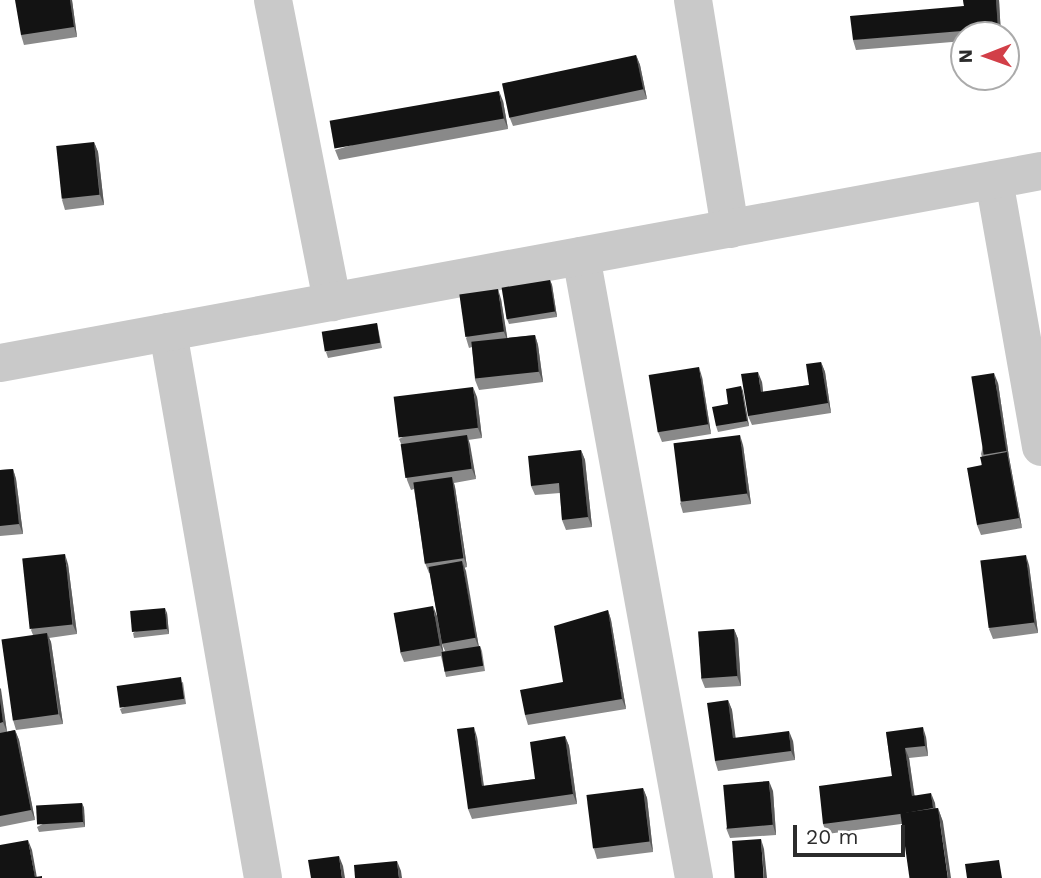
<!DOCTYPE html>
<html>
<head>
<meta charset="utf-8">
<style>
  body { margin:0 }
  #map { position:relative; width:1041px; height:878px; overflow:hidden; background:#fff; font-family:"Work Sans",sans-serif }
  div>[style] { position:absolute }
  .minor>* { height:38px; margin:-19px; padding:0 19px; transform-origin:19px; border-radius:19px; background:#c9c9c9 }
  .tertiary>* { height:38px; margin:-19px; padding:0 19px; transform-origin:19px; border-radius:19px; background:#c9c9c9 }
  .wall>* { inset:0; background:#898989 }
  .shaded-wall>* { inset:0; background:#5a5a5a }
  .building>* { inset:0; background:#131313; transform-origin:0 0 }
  span { translate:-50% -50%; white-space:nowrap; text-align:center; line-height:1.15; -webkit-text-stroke:7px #fff; paint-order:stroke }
  .north { position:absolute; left:950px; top:21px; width:70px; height:70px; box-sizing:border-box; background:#fff; border:2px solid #ababab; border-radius:50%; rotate:269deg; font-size:19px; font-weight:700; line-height:28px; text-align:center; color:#2c2c2c }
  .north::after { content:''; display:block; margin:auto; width:24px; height:32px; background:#d23f48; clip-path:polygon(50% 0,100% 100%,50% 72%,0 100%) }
  .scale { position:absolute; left:793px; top:825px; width:112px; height:32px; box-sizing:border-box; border:4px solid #2c2c2c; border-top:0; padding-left:9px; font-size:21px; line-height:24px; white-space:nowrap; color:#2c2c2c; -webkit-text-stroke:5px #fff; paint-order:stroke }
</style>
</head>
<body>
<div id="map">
  <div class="minor">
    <i style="left:273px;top:0;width:308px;rotate:78.9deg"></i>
    <i style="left:693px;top:0;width:232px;rotate:80.8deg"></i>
    <i style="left:994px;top:180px;width:271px;rotate:80deg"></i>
    <i style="left:581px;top:256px;width:632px;rotate:79.7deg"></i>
    <i style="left:168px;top:332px;width:554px;rotate:80.13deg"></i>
  </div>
  <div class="tertiary">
    <i style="left:0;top:363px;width:1059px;rotate:-10.45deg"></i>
  </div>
  <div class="wall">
    <i style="clip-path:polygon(72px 0,77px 37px,24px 45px,21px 35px)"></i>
    <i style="clip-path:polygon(963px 0,999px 0,1001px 35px,964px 35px,964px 41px,856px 50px,853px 40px,964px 6px)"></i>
    <i style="clip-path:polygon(636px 55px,640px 65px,647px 99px,513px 126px,509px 116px)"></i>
    <i style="clip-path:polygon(503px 101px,508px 129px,339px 160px,335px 150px)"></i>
    <i style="clip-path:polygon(94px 142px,98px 152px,104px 205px,65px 210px,62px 200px)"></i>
    <i style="clip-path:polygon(550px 280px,552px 285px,557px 317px,509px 324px,507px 319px)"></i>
    <i style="clip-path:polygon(501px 299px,507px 338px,535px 335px,538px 345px,543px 382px,479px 390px,475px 380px,472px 347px,469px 348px,466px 338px)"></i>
    <i style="clip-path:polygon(377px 323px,382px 348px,328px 358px,326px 352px)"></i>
    <i style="clip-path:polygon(821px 362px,825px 372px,831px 413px,752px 425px,748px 416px,762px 382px,763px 392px,809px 385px)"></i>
    <i style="clip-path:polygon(702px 377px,711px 434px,662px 442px,658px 432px)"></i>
    <i style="clip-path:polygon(998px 383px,1009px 457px,1022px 528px,981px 535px,977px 525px,982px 457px,981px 454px)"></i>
    <i style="clip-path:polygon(741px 386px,749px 426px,718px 432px,716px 426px,728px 404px)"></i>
    <i style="clip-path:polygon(477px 397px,482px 438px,468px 440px,476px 479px,454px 483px,455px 487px,467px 567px,464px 568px,479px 647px,480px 646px,482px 651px,485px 671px,446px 677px,441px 656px,404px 662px,400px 652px,437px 616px,443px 652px,445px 651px,442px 644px,430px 573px,429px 573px,425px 563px,414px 489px,411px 490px,407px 480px,402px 446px,399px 439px)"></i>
    <i style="clip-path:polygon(743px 445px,751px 504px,683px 513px,680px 503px)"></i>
    <i style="clip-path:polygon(581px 450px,585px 460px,592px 527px,566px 530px,562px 520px,560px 493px,535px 495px,531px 486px)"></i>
    <i style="clip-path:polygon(13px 469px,16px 479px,23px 534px,0 536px,0 470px)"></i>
    <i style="clip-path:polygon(68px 564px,77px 634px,49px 638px,51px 642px,63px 724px,16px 730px,13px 720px,33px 635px,31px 630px)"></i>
    <i style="clip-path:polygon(1029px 565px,1038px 633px,993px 639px,989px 629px)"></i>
    <i style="clip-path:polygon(608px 610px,611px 620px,626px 709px,528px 725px,525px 715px,563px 682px)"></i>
    <i style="clip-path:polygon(167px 613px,169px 634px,134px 638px,133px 633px)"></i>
    <i style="clip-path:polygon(734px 629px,738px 639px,741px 686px,705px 688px,701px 678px)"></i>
    <i style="clip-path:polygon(183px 682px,186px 704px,122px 714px,120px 709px)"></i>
    <i style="clip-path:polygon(0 688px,7px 732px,15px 730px,19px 740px,35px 820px,0 827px)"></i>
    <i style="clip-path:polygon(728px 700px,732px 710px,735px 738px,793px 741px,795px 760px,718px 771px,715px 761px)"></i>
    <i style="clip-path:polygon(886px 732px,926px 737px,928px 756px,909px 758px,914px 795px,935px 803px,935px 808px,938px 808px,943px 822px,901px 824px,827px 834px,823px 824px,892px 776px)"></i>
    <i style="clip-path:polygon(565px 736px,569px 746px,577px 804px,472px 819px,468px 809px,477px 737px,484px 786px,535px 779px)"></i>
    <i style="clip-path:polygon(643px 788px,647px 798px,653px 852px,597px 859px,594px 849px)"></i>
    <i style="clip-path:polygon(773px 791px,776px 835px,730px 838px,726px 828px)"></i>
    <i style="clip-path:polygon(82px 803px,84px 808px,85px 827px,39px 832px,37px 827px)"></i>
  </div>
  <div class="shaded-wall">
    <i style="clip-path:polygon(70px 0,72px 0,77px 37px,74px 27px)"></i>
    <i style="clip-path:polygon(996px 0,999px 0,1001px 35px,998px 28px)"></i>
    <i style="clip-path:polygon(636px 55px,640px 65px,647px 99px,643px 89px)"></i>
    <i style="clip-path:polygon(499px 91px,503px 101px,508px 129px,504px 119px)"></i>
    <i style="clip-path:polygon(94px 142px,98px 152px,104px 205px,100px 195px)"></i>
    <i style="clip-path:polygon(550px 280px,552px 285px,557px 317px,555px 312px)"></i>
    <i style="clip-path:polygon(498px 289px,501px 299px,508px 342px,504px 332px)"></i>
    <i style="clip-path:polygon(535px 335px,538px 345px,543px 382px,539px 372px)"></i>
    <i style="clip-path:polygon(821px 362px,825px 372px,831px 413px,828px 403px)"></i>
    <i style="clip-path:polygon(699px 367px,702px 377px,711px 434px,708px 424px)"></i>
    <i style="clip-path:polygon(758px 372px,762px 382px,764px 402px,761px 392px)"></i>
    <i style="clip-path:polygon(994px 373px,998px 383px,1009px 457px,1022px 528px,1019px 518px,1008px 456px,1006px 451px)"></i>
    <i style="clip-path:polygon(741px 386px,743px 391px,749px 426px,747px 421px)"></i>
    <i style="clip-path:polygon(473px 387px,477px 397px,482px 438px,478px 428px)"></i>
    <i style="clip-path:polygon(467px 435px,470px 444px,476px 479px,472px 469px)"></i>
    <i style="clip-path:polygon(740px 435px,743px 445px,751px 504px,747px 494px)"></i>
    <i style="clip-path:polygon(581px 450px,585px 460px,592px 527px,588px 517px)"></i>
    <i style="clip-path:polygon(13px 469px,16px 479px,23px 534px,19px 524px)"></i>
    <i style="clip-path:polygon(452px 477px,455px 487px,467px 567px,464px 558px)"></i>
    <i style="clip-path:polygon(65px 554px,68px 564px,77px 634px,73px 625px)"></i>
    <i style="clip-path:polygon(1026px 555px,1029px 565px,1038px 633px,1034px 623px)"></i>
    <i style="clip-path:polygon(462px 561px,466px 571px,479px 648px,475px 638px)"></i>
    <i style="clip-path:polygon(433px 606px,437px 616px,444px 655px,440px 645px)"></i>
    <i style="clip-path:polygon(165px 608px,167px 613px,169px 634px,167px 629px)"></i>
    <i style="clip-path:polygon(608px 610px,611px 620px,626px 709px,622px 699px)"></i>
    <i style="clip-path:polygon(734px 629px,738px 639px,741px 686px,737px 676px)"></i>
    <i style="clip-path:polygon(47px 633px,51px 642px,63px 724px,59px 714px)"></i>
    <i style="clip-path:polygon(0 688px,1px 689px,7px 732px,3px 722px,0 699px)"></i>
    <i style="clip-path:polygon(728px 700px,732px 710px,737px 748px,733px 738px)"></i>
    <i style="clip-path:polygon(474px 727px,477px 737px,485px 796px,482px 786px)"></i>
    <i style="clip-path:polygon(923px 727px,926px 737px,928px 756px,925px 746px)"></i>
    <i style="clip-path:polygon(15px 730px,19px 740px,35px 820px,31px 810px)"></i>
    <i style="clip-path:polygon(789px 731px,793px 741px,795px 760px,791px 751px)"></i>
    <i style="clip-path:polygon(565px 736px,569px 746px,577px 804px,573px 794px)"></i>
    <i style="clip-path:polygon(905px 748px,909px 758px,916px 805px,912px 796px)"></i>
    <i style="clip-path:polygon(769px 781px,773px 791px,776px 835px,773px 825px)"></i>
    <i style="clip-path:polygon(643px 788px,647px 798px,653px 852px,650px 842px)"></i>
    <i style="clip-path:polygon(931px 793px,935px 803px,937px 820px,933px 810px)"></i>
    <i style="clip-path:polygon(82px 803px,84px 808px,85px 827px,83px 822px)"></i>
    <i style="clip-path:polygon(938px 808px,943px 822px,951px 878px,948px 878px)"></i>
    <i style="clip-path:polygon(761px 839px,764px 849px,767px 878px,764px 878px)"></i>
    <i style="clip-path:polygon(28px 840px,32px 850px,37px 878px,35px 878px)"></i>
    <i style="clip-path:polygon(339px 856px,343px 866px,345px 878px,342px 878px)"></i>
    <i style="clip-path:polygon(397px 861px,401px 871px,402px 878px,399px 878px)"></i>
  </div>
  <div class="building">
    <i style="clip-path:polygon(15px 0,70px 0,74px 27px,21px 35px)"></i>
    <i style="clip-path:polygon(963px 0,996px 0,998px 28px,853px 40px,850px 16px,964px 6px)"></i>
    <i style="left:636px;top:55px;width:35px;height:137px;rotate:78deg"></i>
    <i style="left:499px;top:91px;width:28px;height:172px;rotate:80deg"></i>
    <i style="left:94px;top:142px;width:53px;height:38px;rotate:84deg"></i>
    <i style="left:550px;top:280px;width:32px;height:49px;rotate:81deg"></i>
    <i style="left:498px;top:289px;width:43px;height:39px;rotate:82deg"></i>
    <i style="left:377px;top:323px;width:20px;height:56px;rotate:81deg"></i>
    <i style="left:535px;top:335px;width:37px;height:64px;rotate:84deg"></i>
    <i style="clip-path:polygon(821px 362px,828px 403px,748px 416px,741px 374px,758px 372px,761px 392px,809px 385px,806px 364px)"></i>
    <i style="left:699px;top:367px;width:58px;height:51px;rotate:81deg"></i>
    <i style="left:994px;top:373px;width:79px;height:23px;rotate:81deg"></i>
    <i style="clip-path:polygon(741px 386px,747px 421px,716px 426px,712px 407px,728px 404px,726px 389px)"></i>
    <i style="left:473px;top:387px;width:41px;height:80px;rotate:83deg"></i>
    <i style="left:467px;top:435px;width:34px;height:67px;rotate:82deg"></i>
    <i style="left:740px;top:435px;width:59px;height:67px;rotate:83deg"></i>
    <i style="clip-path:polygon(581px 450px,588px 517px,562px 520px,559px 483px,531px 486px,528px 456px)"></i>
    <i style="clip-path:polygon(1007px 452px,1019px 518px,977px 525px,967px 468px,982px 465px,980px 457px)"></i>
    <i style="clip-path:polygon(13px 469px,19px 524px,0 526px,0 470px)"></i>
    <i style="left:452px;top:477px;width:82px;height:39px;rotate:82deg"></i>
    <i style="left:65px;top:554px;width:71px;height:43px;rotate:84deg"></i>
    <i style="left:1026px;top:555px;width:68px;height:46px;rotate:83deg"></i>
    <i style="left:462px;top:561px;width:78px;height:34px;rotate:80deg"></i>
    <i style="left:433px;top:606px;width:40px;height:40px;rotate:80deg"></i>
    <i style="left:165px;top:608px;width:21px;height:35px;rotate:85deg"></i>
    <i style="clip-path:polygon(608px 610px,622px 699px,525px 715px,520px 690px,563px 682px,554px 626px)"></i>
    <i style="left:734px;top:629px;width:47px;height:36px;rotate:86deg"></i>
    <i style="left:47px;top:633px;width:82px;height:46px;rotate:82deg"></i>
    <i style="left:480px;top:646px;width:20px;height:39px;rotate:81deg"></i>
    <i style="left:181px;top:677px;width:22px;height:65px;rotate:82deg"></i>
    <i style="clip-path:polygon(0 699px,3px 722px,0 723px)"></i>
    <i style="clip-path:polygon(728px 700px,733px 738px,789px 731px,791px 751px,715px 761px,707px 703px)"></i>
    <i style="clip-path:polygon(474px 727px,482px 786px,535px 779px,530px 742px,565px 736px,573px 794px,468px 809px,457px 729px)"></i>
    <i style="clip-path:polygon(923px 727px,925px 746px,905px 748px,912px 796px,931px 793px,933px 808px,900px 814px,823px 824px,819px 786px,892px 776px,886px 732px)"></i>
    <i style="clip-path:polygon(15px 730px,31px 810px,0 816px,0 733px)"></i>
    <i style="left:769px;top:781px;width:44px;height:46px;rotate:85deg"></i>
    <i style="left:643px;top:788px;width:54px;height:57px;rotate:83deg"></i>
    <i style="left:82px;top:803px;width:19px;height:46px;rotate:87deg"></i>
    <i style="left:938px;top:808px;width:71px;height:38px;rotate:82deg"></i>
    <i style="left:761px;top:839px;width:39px;height:29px;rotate:86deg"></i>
    <i style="clip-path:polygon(28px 840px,35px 877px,42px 876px,42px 878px,0 878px,0 845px)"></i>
    <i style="clip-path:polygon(339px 856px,342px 878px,311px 878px,308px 860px)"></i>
    <i style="clip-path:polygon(999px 860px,1002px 878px,967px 878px,965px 864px)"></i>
    <i style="clip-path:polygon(397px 861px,399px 878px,355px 878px,354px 865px)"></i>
  </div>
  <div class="north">N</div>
  <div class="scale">20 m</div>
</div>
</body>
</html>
